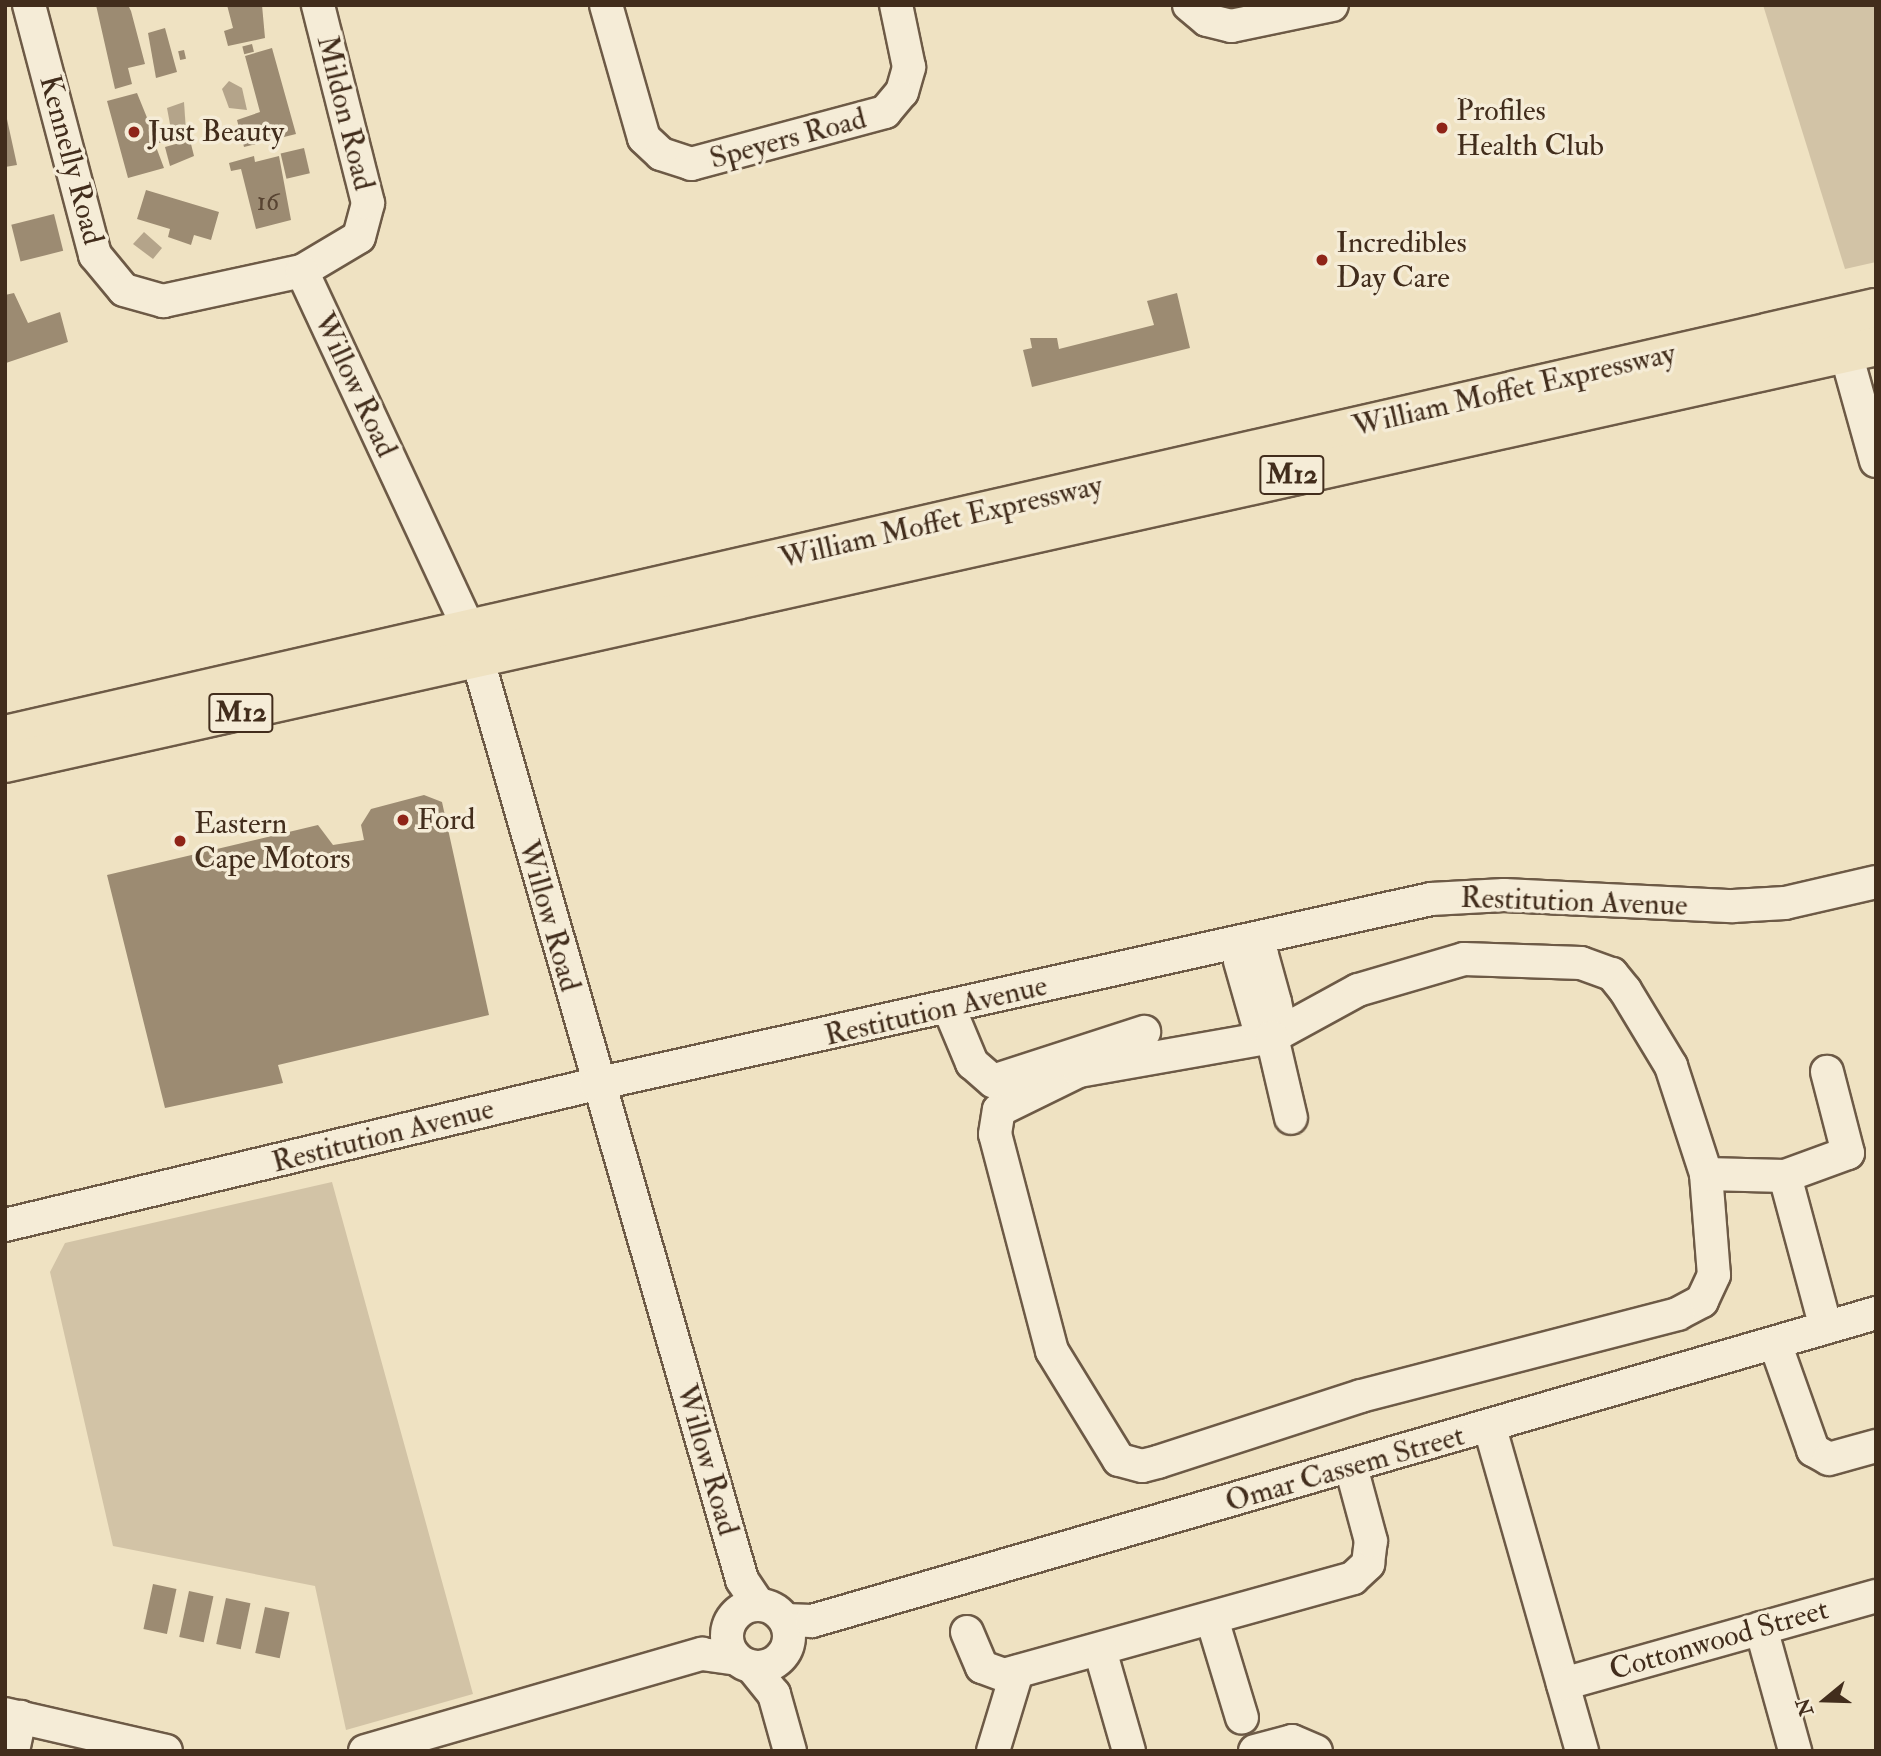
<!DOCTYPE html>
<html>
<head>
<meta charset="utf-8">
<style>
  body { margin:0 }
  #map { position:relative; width:1881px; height:1756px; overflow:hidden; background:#efe2c2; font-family:"IM FELL Double Pica",serif }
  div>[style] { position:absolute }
  .green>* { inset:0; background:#d2c3a6 }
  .water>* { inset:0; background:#b4a48a }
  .building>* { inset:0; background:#9c8b72; transform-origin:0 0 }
  .roads { filter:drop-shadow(2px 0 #6d5a46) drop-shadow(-2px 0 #6d5a46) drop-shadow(0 2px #6d5a46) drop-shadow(0 -2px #6d5a46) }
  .minor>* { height:32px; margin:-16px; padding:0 16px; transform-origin:16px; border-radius:16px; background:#f5ecd7 }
  .minor>.ring { margin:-16px; padding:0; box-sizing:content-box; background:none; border:32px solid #f5ecd7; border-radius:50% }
  .major>* { height:38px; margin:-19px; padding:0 19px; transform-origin:19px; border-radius:19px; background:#efe2c2 }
  .dots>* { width:19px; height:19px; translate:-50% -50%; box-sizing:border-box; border:4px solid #f5ecd7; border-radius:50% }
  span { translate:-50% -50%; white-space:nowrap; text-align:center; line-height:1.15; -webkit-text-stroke:7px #f5ecd7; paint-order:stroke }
  .number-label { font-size:26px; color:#584432 }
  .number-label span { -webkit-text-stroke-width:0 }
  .shield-label span { padding:2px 5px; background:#f5ecd7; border:2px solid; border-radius:5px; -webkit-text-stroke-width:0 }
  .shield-label { font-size:28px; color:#422d1c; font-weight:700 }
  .poi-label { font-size:30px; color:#422d1c }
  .left { translate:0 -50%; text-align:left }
  .street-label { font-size:30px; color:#422d1c }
  .frame { position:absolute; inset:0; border:7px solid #422d1c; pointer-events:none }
  .north { position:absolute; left:1790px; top:1665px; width:70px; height:70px; -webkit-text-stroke:5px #f5ecd7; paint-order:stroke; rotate:251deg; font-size:19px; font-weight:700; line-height:28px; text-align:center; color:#422d1c }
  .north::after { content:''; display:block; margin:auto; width:24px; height:32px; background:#422d1c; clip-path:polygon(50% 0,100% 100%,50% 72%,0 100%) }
</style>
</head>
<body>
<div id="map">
  <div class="green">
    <i style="clip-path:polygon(1763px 5px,1876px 5px,1876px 262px,1845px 269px)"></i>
    <i style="clip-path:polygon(332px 1182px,473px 1694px,346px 1730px,315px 1586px,113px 1546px,50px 1272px,65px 1243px)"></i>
  </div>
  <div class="water">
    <i style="clip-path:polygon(229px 81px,242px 88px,247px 110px,229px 108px,222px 89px)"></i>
    <i style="clip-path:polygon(184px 102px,186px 131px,172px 135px,167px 108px)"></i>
    <i style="clip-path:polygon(144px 232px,162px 248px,153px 259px,133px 244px)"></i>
  </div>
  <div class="building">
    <i style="clip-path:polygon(96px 5px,128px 5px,131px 11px,145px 64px,128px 68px,132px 84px,115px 89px)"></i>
    <i style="clip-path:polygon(227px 5px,262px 5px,265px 38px,228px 46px,224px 31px,233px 28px)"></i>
    <i style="clip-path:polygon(165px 28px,177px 72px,156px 78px,148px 33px)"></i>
    <i style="left:252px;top:44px;width:8px;height:10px;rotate:76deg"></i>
    <i style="clip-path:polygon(272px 48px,296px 134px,244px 147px,237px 120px,260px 112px,245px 56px)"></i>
    <i style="left:184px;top:50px;width:9px;height:6px;rotate:77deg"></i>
    <i style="clip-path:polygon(137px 93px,150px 125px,159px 123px,164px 142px,155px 144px,164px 168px,128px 178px,107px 101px)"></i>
    <i style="clip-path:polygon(5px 110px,17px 165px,5px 167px)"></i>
    <i style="clip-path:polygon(190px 140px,194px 156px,170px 166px,165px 147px)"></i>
    <i style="left:304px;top:148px;width:26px;height:24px;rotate:77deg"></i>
    <i style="clip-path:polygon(254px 156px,255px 162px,279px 156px,291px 220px,256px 229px,241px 169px,231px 171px,229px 163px)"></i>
    <i style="clip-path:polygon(146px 190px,219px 212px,211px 240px,194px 235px,191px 245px,168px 237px,170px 229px,137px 219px)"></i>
    <i style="left:54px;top:214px;width:38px;height:44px;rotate:76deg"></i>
    <i style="clip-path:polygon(14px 293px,28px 323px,60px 312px,68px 342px,6px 363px,5px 295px)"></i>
    <i style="clip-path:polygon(1177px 293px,1190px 348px,1032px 387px,1023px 350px,1032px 348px,1030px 338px,1057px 338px,1059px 349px,1154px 325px,1147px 301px)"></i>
    <i style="clip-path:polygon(424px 795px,442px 802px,489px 1015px,278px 1065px,283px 1083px,165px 1108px,107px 875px,318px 825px,333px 845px,364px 840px,361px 825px,371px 809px)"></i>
    <i style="left:153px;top:1584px;width:24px;height:46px;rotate:12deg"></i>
    <i style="left:189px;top:1591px;width:25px;height:47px;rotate:12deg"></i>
    <i style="left:226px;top:1598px;width:25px;height:47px;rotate:12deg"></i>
    <i style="left:265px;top:1607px;width:25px;height:47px;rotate:12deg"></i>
  </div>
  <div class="roads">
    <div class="minor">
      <i style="left:29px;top:5px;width:259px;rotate:75.2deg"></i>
      <i style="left:95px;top:255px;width:45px;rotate:50.4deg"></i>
      <i style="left:124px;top:290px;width:41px;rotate:15.8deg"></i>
      <i style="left:163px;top:301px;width:142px;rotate:-12.2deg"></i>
      <i style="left:302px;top:271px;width:66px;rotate:-30.8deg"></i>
      <i style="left:359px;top:237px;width:35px;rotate:-75deg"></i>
      <i style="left:368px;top:203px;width:204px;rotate:-104.2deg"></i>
      <i style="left:606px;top:5px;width:138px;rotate:74.1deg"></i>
      <i style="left:644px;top:138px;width:23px;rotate:43deg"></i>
      <i style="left:661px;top:154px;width:32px;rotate:18deg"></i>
      <i style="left:691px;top:164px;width:201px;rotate:-15deg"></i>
      <i style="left:885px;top:112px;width:26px;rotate:-50deg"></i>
      <i style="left:902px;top:92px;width:26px;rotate:-74deg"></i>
      <i style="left:909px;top:67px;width:63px;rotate:-101.8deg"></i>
      <i style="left:1189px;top:5px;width:23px;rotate:40deg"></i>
      <i style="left:1207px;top:20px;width:25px;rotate:14deg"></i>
      <i style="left:1231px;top:26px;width:103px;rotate:-11.7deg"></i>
      <i style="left:302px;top:271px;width:395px;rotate:65deg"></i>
      <i style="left:469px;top:629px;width:989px;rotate:73.98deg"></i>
      <i style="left:742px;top:1580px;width:30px;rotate:56deg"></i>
      <i style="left:1840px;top:332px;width:134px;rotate:74.4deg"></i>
      <i style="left:1464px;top:959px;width:117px;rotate:2deg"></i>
      <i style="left:1581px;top:963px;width:33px;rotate:20deg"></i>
      <i style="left:1612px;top:974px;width:21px;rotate:51deg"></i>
      <i style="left:1625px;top:990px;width:89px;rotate:58.8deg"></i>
      <i style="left:1671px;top:1066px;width:114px;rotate:72deg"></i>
      <i style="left:1706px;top:1174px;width:101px;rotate:85.5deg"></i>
      <i style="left:1714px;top:1275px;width:29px;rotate:115deg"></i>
      <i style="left:1702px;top:1301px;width:27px;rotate:152deg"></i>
      <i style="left:1678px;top:1314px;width:327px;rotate:165.5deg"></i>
      <i style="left:1361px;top:1396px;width:213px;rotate:162deg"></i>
      <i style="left:1158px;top:1462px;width:16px;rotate:166deg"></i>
      <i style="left:1142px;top:1466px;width:24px;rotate:-165deg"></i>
      <i style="left:1119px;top:1460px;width:128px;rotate:-121.6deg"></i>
      <i style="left:1052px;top:1351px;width:224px;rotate:-104.7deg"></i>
      <i style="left:995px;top:1134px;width:24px;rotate:-81deg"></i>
      <i style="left:999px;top:1110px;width:89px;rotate:-26deg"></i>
      <i style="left:1079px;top:1071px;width:196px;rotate:-10deg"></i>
      <i style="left:1272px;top:1037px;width:98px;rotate:-28.7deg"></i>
      <i style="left:1358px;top:990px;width:110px;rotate:-16.3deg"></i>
      <i style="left:949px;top:1008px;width:60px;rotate:67.3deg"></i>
      <i style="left:972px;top:1063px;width:28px;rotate:41deg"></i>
      <i style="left:993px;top:1081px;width:159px;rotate:-18deg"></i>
      <i style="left:1272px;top:1037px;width:17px;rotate:-66deg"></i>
      <i style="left:1279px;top:1021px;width:19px;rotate:-102deg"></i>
      <i style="left:1275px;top:1002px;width:49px;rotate:-105.5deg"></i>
      <i style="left:1262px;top:955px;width:19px;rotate:-129deg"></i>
      <i style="left:1250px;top:940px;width:23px;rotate:115deg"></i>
      <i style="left:1240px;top:961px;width:66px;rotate:74.1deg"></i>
      <i style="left:1258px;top:1024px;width:19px;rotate:43deg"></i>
      <i style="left:1272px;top:1037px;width:83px;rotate:76.8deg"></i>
      <i style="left:1706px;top:1174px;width:79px;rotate:1.5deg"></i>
      <i style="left:1785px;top:1176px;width:67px;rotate:-20.1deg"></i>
      <i style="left:1848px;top:1153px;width:84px;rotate:-104.5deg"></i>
      <i style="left:1785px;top:1176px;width:157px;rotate:74.9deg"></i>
      <i style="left:5px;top:1225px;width:608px;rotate:-13.42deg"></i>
      <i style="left:596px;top:1084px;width:855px;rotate:-12.49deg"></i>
      <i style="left:1431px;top:899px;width:73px;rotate:-3.1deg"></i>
      <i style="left:1504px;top:895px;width:229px;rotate:2.8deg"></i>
      <i style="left:1733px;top:906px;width:52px;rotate:-3.3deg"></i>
      <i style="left:1785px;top:903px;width:93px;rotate:-13deg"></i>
      <i style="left:1775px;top:1343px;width:114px;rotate:70.4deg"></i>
      <i style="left:1813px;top:1450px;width:18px;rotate:29deg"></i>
      <i style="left:1829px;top:1459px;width:49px;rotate:-15.5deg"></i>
      <i style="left:1490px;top:1428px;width:336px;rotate:74.1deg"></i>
      <i class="ring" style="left:727px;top:1605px;width:30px;height:30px"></i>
      <i style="left:1212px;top:1619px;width:103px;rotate:73.1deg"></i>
      <i style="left:785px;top:1620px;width:27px;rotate:2deg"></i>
      <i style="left:812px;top:1621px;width:1108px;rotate:-16.14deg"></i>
      <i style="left:1761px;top:1628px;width:128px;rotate:74.5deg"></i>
      <i style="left:967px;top:1632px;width:38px;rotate:67deg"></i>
      <i style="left:982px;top:1667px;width:23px;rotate:20deg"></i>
      <i style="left:1004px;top:1675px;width:362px;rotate:-15.5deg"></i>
      <i style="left:1353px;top:1578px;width:21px;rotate:-43deg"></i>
      <i style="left:1368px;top:1564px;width:23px;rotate:-83deg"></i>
      <i style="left:1371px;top:1541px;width:77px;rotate:-105.1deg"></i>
      <i style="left:1100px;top:1650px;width:105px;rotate:74deg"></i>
      <i style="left:752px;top:1667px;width:35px;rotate:51deg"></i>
      <i style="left:774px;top:1694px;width:59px;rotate:74.3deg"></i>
      <i style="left:1563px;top:1684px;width:325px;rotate:-15.7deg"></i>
      <i style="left:5px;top:1714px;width:165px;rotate:12.9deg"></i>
      <i style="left:13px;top:1751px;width:35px;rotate:-78deg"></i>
      <i style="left:365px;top:1751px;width:351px;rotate:-16.1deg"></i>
      <i style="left:702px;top:1654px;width:34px;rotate:8deg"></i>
      <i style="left:993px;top:1751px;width:83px;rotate:-73.1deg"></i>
      <i style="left:1255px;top:1751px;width:38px;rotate:-15deg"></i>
      <i style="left:1292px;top:1741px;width:26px;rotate:23deg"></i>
    </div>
    <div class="major">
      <i style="left:5px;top:735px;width:1919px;rotate:-12.86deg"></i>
      <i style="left:5px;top:763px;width:1917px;rotate:-12.56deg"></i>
    </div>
  </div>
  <div class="dots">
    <i style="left:1442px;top:128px;background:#8f2418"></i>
    <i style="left:134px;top:132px;background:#8f2418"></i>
    <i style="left:1322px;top:260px;background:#8f2418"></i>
    <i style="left:403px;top:820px;background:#8f2418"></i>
    <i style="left:180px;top:841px;background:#8f2418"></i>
  </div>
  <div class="number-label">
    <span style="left:268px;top:203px">16</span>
  </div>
  <div class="shield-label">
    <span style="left:1292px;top:475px">M12</span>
    <span style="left:241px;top:713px">M12</span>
  </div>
  <div class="poi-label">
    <span class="left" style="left:1456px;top:128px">Profiles<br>Health Club</span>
    <span class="left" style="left:148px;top:132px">Just Beauty</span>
    <span class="left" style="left:1336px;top:260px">Incredibles<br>Day Care</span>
    <span class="left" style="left:417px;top:820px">Ford</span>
    <span class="left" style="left:194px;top:841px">Eastern<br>Cape Motors</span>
  </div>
  <div class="street-label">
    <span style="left:345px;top:113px;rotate:76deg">Mildon Road</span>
    <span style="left:788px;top:139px;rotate:-15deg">Speyers Road</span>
    <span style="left:71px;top:160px;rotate:75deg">Kennelly Road</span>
    <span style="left:355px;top:385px;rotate:65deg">Willow Road</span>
    <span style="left:1514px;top:390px;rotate:-13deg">William Moffet Expressway</span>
    <span style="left:941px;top:522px;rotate:-13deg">William Moffet Expressway</span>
    <span style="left:1574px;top:902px;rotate:2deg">Restitution Avenue</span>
    <span style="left:549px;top:916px;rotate:74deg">Willow Road</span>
    <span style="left:936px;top:1011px;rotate:-13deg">Restitution Avenue</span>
    <span style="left:383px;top:1136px;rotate:-14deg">Restitution Avenue</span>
    <span style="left:707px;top:1460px;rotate:74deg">Willow Road</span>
    <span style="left:1345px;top:1469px;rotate:-16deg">Omar Cassem Street</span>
    <span style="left:1719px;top:1640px;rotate:-16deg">Cottonwood Street</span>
  </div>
  <div class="frame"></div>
  <div class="north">N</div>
</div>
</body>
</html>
